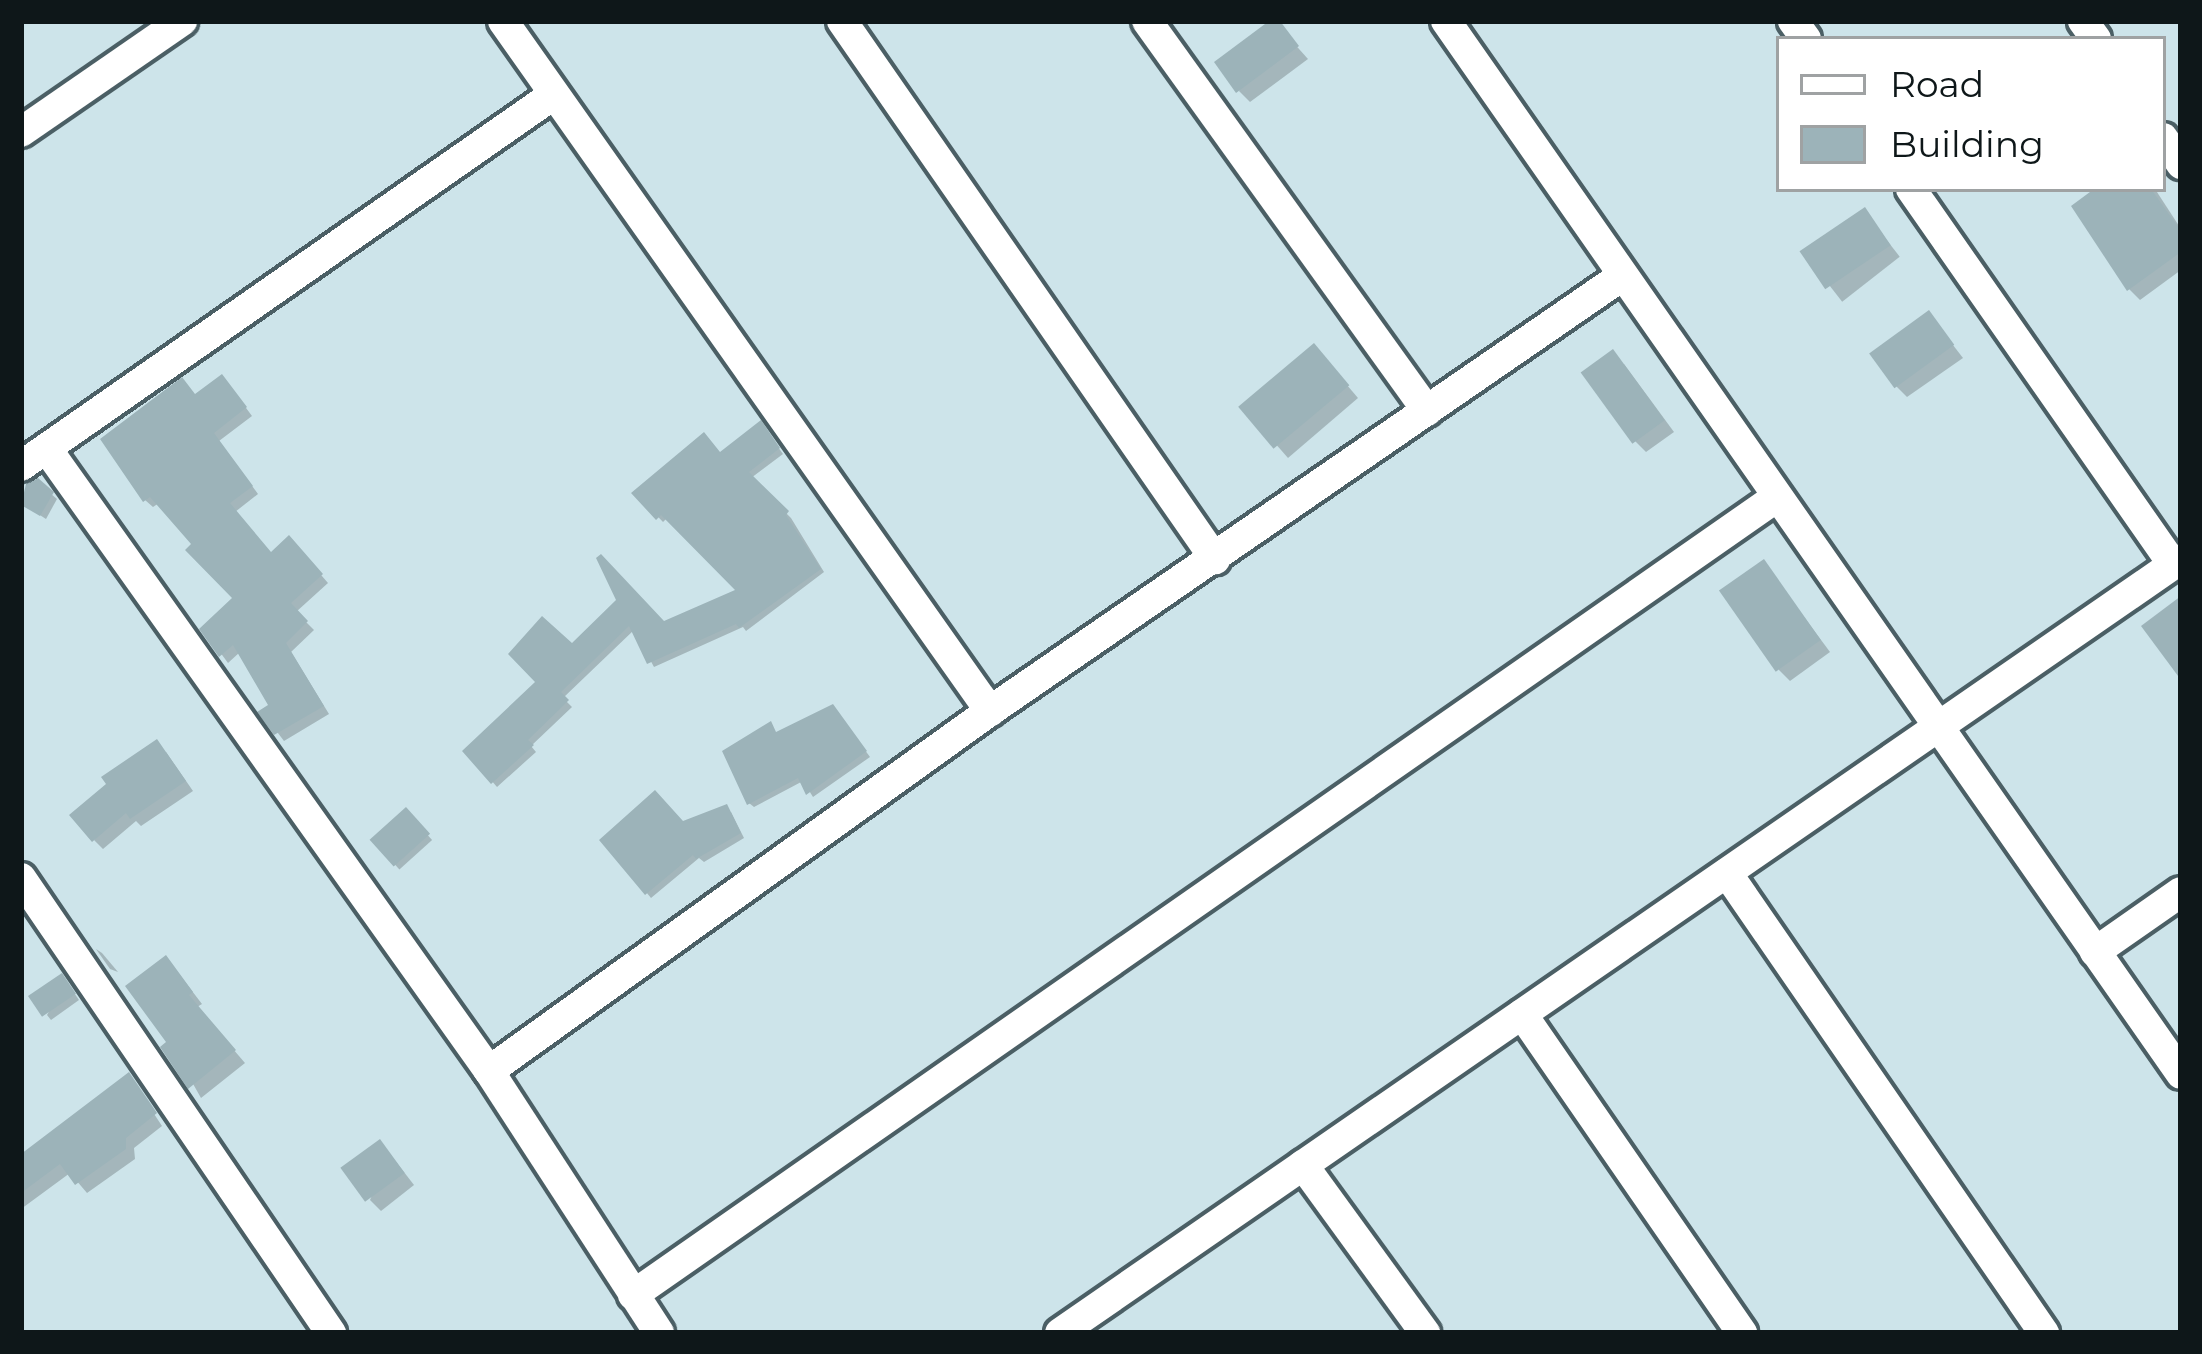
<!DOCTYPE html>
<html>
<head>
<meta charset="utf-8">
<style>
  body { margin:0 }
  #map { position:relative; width:2202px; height:1354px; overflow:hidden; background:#cde4ea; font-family:Montserrat,sans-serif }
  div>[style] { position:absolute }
  .shadow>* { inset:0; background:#0003; transform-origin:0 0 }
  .building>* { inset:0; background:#9cb3b9; transform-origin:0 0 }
  .roads { filter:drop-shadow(3px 0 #4b5f65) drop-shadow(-3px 0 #4b5f65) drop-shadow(0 3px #4b5f65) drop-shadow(0 -3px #4b5f65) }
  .street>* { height:30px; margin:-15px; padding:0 15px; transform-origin:15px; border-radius:15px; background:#fff }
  span { translate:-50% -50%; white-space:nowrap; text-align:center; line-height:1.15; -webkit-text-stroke:9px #fff; paint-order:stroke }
  .frame { position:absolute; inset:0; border:24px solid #0e1719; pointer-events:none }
  .legend { position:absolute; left:1776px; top:36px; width:390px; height:156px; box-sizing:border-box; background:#fff; border:3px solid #9fa2a3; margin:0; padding:15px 21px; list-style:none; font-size:36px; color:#0e1719 }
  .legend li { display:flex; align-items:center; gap:24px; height:60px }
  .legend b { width:60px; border:3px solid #9fa2a3 }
</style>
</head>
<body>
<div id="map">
  <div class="shadow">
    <i style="clip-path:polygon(1274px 21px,1308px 59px,1250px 102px,1239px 91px)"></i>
    <i style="clip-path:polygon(2099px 189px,2155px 189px,2181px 229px,2181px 270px,2140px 300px,2129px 289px)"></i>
    <i style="left:1864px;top:211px;width:58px;height:73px;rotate:52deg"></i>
    <i style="clip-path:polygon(1929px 314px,1963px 358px,1907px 397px,1896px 386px)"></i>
    <i style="clip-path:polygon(1324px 358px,1358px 398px,1288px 458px,1243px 407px)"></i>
    <i style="clip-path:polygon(1624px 364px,1674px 432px,1646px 452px,1635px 441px)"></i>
    <i style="clip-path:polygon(229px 385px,252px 416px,219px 441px,258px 494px,235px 512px,272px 555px,296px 546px,328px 583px,296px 612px,314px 630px,291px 652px,329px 714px,284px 741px,262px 712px,272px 706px,240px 652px,228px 663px,203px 629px,237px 599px,159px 503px,153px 507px,145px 500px,196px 397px)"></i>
    <i style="clip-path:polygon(765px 429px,783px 454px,751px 478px,791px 518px,824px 572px,746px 631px,743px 627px,654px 667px,634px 630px,563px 698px,572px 707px,531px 746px,536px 752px,497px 787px,466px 751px,620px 601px,663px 625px,741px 591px,668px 517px,663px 522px,635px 493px,721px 456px)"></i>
    <i style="clip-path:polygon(37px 482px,57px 499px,46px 519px,21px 503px)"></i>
    <i style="clip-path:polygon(1764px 563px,1830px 652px,1790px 681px,1779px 670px)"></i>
    <i style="clip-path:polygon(837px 712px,870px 757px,813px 797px,803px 781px,754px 807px,749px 803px,777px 735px)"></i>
    <i style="clip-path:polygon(166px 752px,193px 791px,141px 826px,136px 821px,103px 849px,94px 840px)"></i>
    <i style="left:406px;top:811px;width:39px;height:44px;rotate:48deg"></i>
    <i style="clip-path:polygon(731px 812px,744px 838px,704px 862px,699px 858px,651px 898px,603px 840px)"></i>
    <i style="clip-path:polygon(96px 949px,102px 953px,118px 972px,110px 969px)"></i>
    <i style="clip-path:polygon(176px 970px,202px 1004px,197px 1007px,245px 1063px,201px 1098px,170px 1043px)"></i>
    <i style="clip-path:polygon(66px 981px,79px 1000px,51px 1020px,47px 1015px)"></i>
    <i style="clip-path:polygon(133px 1082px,162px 1126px,134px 1148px,135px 1159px,87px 1193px,70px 1173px,21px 1209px,21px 1156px)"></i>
    <i style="clip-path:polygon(390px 1154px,414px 1185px,381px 1211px,370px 1200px)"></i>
  </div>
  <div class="building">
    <i style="clip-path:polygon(1269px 21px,1280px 21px,1299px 46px,1236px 93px,1214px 62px)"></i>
    <i style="clip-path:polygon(2094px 189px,2151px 189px,2181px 231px,2181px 252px,2127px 291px,2071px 206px)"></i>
    <i style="left:1865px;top:207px;width:46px;height:79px;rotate:56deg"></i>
    <i style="left:1929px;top:310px;width:43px;height:74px;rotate:54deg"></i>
    <i style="left:1314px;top:343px;width:55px;height:99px;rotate:50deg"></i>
    <i style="left:1613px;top:349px;width:88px;height:40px;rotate:54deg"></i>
    <i style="clip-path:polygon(222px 374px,247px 407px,214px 433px,253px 486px,230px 503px,271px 552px,289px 535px,323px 574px,291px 603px,308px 621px,286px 643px,324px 706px,274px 735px,257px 712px,268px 705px,233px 645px,219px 657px,199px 629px,232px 598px,185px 550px,191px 544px,150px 497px,143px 502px,100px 439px,182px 377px,195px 394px)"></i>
    <i style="clip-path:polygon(761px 420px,780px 448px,749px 472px,789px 511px,786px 515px,821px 569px,739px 628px,736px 624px,647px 664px,629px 626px,561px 692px,569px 700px,528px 740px,534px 745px,491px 784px,462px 751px,535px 682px,508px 654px,542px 616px,572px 643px,616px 600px,596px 558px,601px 554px,664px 621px,735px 590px,661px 515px,656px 520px,631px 493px,704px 432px,720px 452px)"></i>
    <i style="clip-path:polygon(38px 478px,54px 492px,40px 516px,21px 505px,26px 484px)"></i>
    <i style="left:1764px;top:559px;width:99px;height:55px;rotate:55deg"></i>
    <i style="clip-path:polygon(2181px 596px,2181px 680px,2141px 626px)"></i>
    <i style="clip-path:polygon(833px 704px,867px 751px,806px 795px,798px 778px,747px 805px,722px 751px,771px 721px,776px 732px)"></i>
    <i style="clip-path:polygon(157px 739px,186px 781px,130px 819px,126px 813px,92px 842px,69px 815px,106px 784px,101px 777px)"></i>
    <i style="clip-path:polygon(655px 790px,683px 821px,727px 804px,741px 833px,696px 859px,693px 855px,645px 895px,599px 840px)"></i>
    <i style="left:406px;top:807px;width:36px;height:49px;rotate:48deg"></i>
    <i style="clip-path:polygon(166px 955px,193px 992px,189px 995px,236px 1050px,188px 1089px,160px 1047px,166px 1042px,125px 986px)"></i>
    <i style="left:62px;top:973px;width:25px;height:41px;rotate:56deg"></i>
    <i style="clip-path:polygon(129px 1072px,157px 1113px,126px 1138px,126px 1149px,75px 1185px,60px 1164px,21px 1193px,21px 1154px)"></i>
    <i style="left:380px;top:1139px;width:42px;height:49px;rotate:54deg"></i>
  </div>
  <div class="roads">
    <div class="street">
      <i style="left:503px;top:21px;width:845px;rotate:54.79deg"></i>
      <i style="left:842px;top:21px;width:655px;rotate:55.27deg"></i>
      <i style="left:1147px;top:21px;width:480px;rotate:54.3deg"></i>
      <i style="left:1446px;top:21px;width:1284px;rotate:55.08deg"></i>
      <i style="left:1793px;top:21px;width:22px;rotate:54deg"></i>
      <i style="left:2083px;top:21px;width:22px;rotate:54deg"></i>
      <i style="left:21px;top:132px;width:196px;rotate:-34.6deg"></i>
      <i style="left:2163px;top:138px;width:32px;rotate:55deg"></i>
      <i style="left:1911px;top:189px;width:458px;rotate:55.1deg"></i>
      <i style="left:47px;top:449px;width:763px;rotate:54.6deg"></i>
      <i style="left:489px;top:1071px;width:312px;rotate:57deg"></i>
      <i style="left:21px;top:466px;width:649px;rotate:-34.89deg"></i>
      <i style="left:1727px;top:873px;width:559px;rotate:55.43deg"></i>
      <i style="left:21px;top:878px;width:551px;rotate:55.73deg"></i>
      <i style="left:2095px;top:952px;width:105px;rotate:-34.9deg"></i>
      <i style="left:1522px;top:1014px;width:388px;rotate:55.4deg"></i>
      <i style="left:489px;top:1071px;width:617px;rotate:-35.7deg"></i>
      <i style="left:990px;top:711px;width:767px;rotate:-34.54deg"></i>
      <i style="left:1303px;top:1165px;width:208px;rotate:54deg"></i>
      <i style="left:633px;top:1295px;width:1395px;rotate:-34.9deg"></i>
      <i style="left:1060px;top:1333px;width:1362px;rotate:-34.62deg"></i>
    </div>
  </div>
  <div class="frame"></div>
  <ul class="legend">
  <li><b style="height:15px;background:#fff"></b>Road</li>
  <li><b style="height:33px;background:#9cb3b9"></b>Building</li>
  </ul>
</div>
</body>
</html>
